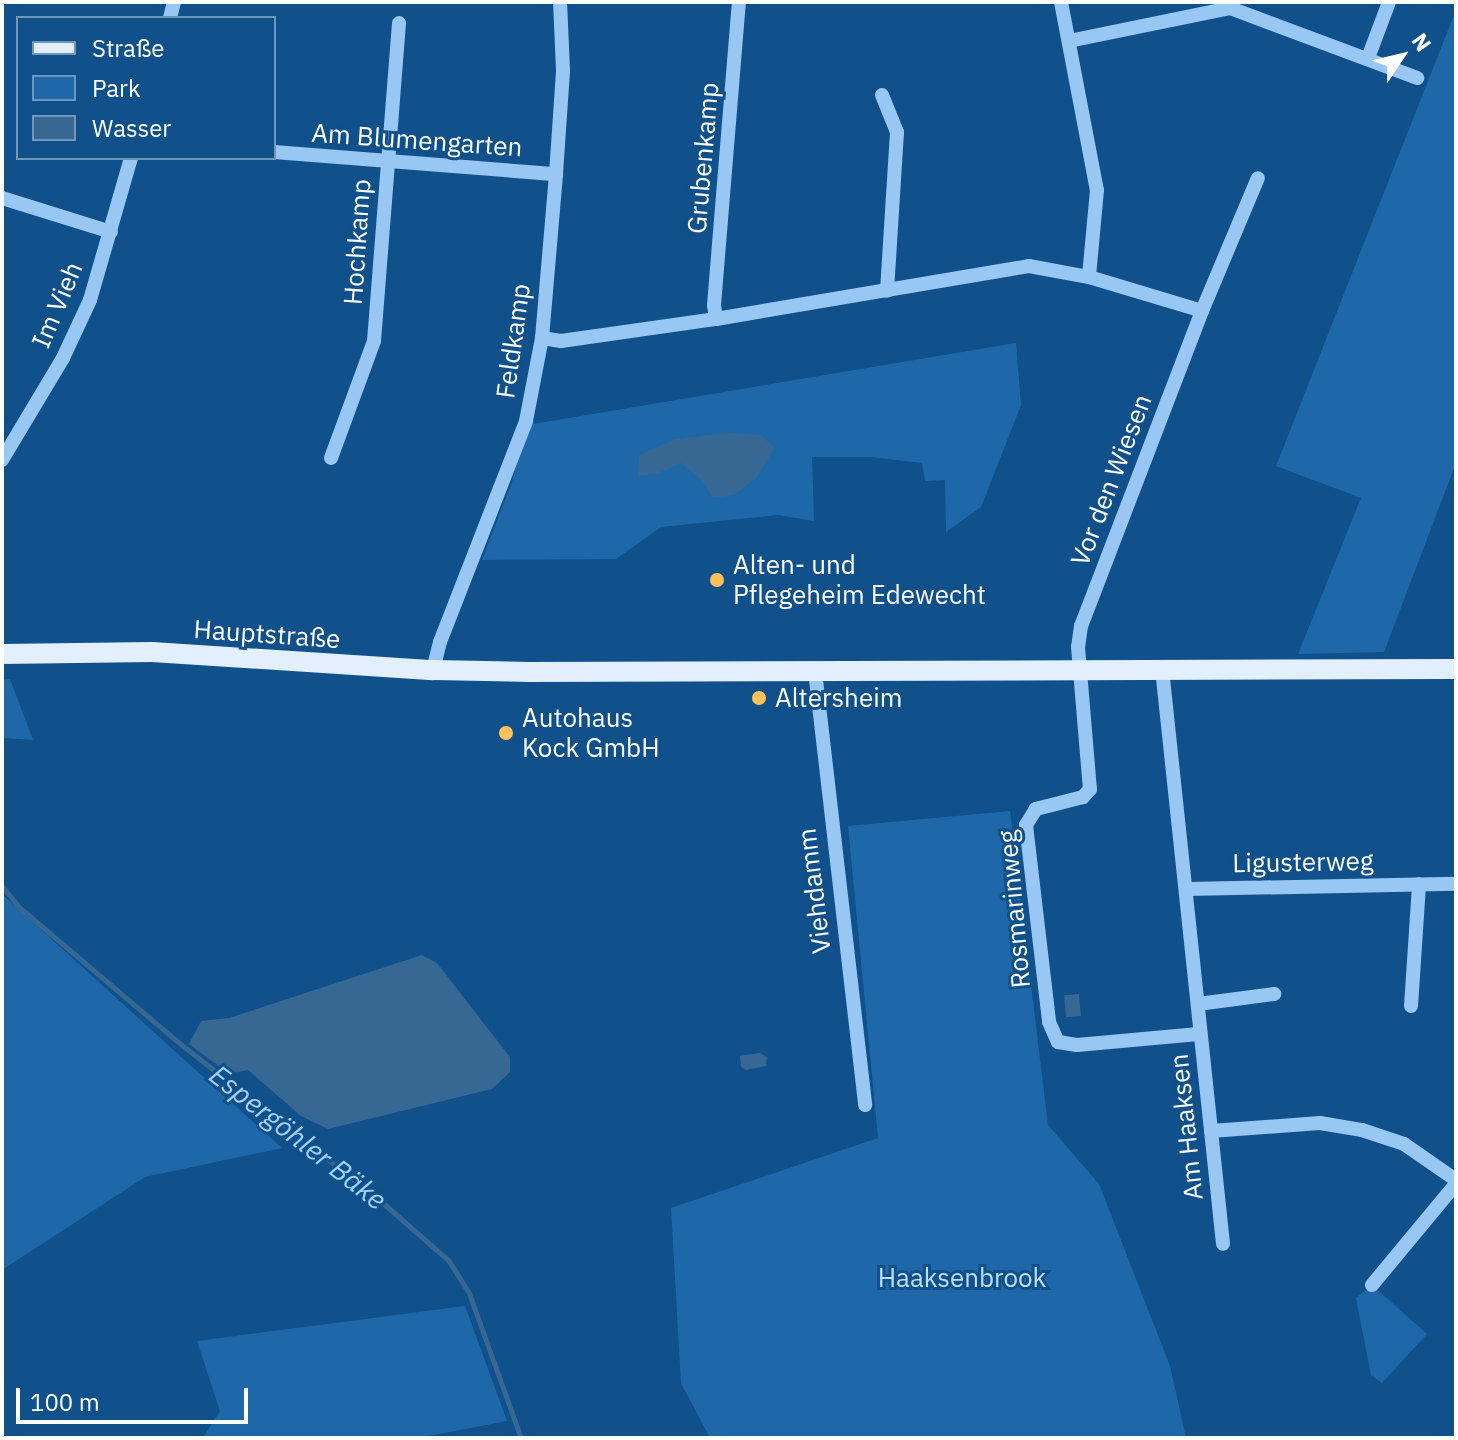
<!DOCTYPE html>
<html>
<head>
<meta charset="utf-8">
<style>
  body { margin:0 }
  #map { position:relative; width:1458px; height:1440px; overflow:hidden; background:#10508b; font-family:"IBM Plex Sans",sans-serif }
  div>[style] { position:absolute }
  .green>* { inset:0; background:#1e68a9 }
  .water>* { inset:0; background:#376793; transform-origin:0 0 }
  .stream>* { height:5px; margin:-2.5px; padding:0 2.5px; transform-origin:2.5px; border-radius:2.5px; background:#376793 }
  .minor>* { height:14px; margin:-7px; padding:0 7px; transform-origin:7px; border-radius:7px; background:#97c7f2 }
  .major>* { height:20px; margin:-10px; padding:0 10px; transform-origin:10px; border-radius:10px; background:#e2efff }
  .dots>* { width:22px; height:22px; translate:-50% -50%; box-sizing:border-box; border:4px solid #10508b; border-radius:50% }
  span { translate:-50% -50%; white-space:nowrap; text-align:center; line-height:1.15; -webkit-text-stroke:6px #10508b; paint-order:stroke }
  .street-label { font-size:26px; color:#fff }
  .poi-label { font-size:26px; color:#fff }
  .left { translate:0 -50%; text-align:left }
  .park-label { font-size:26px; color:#bddffd }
  .water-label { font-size:28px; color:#a2d1f9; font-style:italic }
  .frame { position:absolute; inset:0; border:4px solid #fff; pointer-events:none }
  .legend { position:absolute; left:16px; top:16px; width:260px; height:144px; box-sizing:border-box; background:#10508b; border:2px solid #7096b9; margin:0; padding:10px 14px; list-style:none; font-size:24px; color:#fff }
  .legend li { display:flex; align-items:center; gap:16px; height:40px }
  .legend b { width:40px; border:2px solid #7096b9 }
  .north { position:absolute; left:1362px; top:16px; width:80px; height:80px; -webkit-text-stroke:6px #10508b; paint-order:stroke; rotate:55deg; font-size:22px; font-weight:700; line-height:32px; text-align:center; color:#fff }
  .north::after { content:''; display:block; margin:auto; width:28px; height:36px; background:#fff; clip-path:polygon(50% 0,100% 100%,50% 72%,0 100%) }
  .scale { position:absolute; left:16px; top:1388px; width:232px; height:36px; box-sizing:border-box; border:4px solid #fff; border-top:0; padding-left:10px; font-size:24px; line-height:28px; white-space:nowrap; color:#fff; -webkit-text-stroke:6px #10508b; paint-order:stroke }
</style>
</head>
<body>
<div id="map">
  <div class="green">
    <i style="clip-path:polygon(1456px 10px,1456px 463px,1384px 652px,1298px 654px,1361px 498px,1276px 466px)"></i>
    <i style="clip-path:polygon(1016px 343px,1021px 405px,981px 507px,946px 532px,945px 480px,925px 481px,922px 463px,871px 457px,812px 457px,814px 521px,778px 515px,661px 527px,616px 559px,482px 560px,512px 482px,527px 425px)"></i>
    <i style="clip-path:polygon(10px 679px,33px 740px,2px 738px,2px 680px)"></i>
    <i style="clip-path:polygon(1010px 811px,1048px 1125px,1099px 1184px,1170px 1366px,1186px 1438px,710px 1438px,681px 1383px,671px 1208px,878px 1138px,848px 826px)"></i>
    <i style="clip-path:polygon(2px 894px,168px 1045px,282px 1148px,145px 1177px,2px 1270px)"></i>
    <i style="clip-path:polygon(1372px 1285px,1427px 1334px,1382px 1383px,1371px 1375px,1356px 1298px)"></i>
    <i style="clip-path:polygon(465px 1306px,507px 1421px,418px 1438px,203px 1438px,220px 1411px,197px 1341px)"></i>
  </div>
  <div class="water">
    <i style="clip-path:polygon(727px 433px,761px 435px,775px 448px,755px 479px,734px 495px,713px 498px,700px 479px,681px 463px,657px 474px,638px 476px,639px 455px,676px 439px)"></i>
    <i style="clip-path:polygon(422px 955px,437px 963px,510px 1057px,510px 1072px,492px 1089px,328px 1129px,301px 1116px,248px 1070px,229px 1074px,189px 1044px,201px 1021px,229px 1018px)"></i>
    <i style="left:1079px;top:994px;width:22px;height:15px;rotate:85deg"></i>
    <i style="clip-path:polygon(760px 1053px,767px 1057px,766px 1066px,746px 1070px,741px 1067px,740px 1056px)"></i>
  </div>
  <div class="stream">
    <i style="left:2px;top:886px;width:28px;rotate:51deg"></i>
    <i style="left:20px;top:908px;width:207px;rotate:40.3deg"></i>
    <i style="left:178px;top:1042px;width:251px;rotate:38.1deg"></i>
    <i style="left:376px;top:1197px;width:97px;rotate:41.2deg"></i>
    <i style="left:449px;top:1261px;width:38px;rotate:58deg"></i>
    <i style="left:469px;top:1293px;width:154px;rotate:70.3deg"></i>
  </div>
  <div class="minor">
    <i style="left:1061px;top:2px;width:191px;rotate:79.2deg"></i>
    <i style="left:1097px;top:190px;width:87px;rotate:95.3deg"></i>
    <i style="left:1230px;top:8px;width:200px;rotate:20.5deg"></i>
    <i style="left:170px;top:18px;width:16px;rotate:-76deg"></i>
    <i style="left:1069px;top:41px;width:164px;rotate:-11.6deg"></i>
    <i style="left:1230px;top:8px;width:7px;rotate:-63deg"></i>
    <i style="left:1368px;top:58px;width:60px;rotate:-69.4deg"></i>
    <i style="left:882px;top:95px;width:40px;rotate:68deg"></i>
    <i style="left:897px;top:132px;width:159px;rotate:93.6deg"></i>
    <i style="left:274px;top:152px;width:283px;rotate:4.5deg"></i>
    <i style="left:2px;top:198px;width:114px;rotate:17.3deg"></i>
    <i style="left:1202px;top:311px;width:144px;rotate:-67.2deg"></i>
    <i style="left:716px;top:319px;width:14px;rotate:-98deg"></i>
    <i style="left:714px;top:305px;width:304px;rotate:-85.3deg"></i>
    <i style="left:542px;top:338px;width:19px;rotate:9deg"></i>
    <i style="left:561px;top:341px;width:157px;rotate:-8.1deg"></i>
    <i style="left:716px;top:319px;width:317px;rotate:-9.6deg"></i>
    <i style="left:1029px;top:266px;width:61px;rotate:10.4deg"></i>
    <i style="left:1089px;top:277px;width:118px;rotate:16.7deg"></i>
    <i style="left:1202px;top:311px;width:337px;rotate:111deg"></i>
    <i style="left:1081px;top:626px;width:21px;rotate:98deg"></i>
    <i style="left:1078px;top:647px;width:143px;rotate:85.2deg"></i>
    <i style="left:1090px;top:789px;width:11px;rotate:131deg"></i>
    <i style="left:1083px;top:797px;width:49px;rotate:165.7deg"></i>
    <i style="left:1036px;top:809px;width:19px;rotate:122deg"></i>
    <i style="left:1026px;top:825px;width:198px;rotate:83.3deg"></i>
    <i style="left:1049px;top:1022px;width:22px;rotate:66deg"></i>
    <i style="left:1058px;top:1042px;width:19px;rotate:9deg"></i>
    <i style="left:1077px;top:1045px;width:122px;rotate:-5.2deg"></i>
    <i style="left:331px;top:458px;width:125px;rotate:-69.8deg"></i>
    <i style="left:374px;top:341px;width:319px;rotate:-85.5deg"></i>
    <i style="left:2px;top:460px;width:119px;rotate:-59.1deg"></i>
    <i style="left:63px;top:358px;width:64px;rotate:-65deg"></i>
    <i style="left:90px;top:300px;width:148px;rotate:-73.9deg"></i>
    <i style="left:1162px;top:669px;width:578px;rotate:83.94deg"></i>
    <i style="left:433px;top:670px;width:29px;rotate:-76deg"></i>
    <i style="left:440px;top:642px;width:237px;rotate:-68.7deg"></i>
    <i style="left:526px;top:421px;width:85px;rotate:-79.1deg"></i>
    <i style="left:542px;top:338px;width:165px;rotate:-85.1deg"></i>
    <i style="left:556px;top:174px;width:104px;rotate:-86.1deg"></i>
    <i style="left:563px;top:70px;width:68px;rotate:-92.5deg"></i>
    <i style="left:815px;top:671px;width:437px;rotate:83.4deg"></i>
    <i style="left:1187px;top:889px;width:269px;rotate:-1.1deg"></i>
    <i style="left:1198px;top:1004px;width:77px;rotate:-7.5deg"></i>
    <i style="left:1411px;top:1006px;width:122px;rotate:-86.2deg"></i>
    <i style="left:1211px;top:1131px;width:109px;rotate:-4.2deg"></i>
    <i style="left:1320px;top:1123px;width:43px;rotate:9.5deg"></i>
    <i style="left:1362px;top:1130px;width:44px;rotate:18.4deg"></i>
    <i style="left:1404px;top:1144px;width:63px;rotate:34.7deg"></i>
    <i style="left:1372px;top:1285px;width:131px;rotate:-50.3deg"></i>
  </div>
  <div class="major">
    <i style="left:2px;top:654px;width:150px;rotate:-0.8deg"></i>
    <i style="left:152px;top:652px;width:282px;rotate:3.7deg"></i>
    <i style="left:433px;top:670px;width:96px;rotate:1.2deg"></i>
    <i style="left:529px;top:672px;width:927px;rotate:-0.19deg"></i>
  </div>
  <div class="dots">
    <i style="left:717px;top:580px;background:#ffc158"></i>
    <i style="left:759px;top:698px;background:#ffc158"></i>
    <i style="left:506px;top:733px;background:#ffc158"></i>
  </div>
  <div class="street-label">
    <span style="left:417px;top:140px;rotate:4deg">Am Blumengarten</span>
    <span style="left:703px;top:158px;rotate:-85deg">Grubenkamp</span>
    <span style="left:357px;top:242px;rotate:-86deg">Hochkamp</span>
    <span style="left:57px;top:305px;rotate:-67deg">Im Vieh</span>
    <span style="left:513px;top:341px;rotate:-82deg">Feldkamp</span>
    <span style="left:1111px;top:480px;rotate:-69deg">Vor den Wiesen</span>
    <span style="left:267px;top:634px;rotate:4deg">Hauptstraße</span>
    <span style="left:1303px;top:862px;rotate:-1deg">Ligusterweg</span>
    <span style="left:814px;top:891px;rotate:-97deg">Viehdamm</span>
    <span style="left:1014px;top:909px;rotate:-95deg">Rosmarinweg</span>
    <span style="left:1186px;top:1127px;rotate:-96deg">Am Haaksen</span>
  </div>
  <div class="poi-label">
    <span class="left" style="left:733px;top:580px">Alten- und<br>Pflegeheim Edewecht</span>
    <span class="left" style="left:775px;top:698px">Altersheim</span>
    <span class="left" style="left:522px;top:733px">Autohaus<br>Kock GmbH</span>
  </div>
  <div class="park-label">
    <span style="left:962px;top:1278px">Haaksenbrook</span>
  </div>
  <div class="water-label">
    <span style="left:298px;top:1137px;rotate:38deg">Espergöhler Bäke</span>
  </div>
  <div class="frame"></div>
  <ul class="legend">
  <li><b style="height:10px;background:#e2efff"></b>Straße</li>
  <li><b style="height:22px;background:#1e68a9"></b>Park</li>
  <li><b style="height:22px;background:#376793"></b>Wasser</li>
  </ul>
  <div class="north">N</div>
  <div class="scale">100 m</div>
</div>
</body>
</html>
